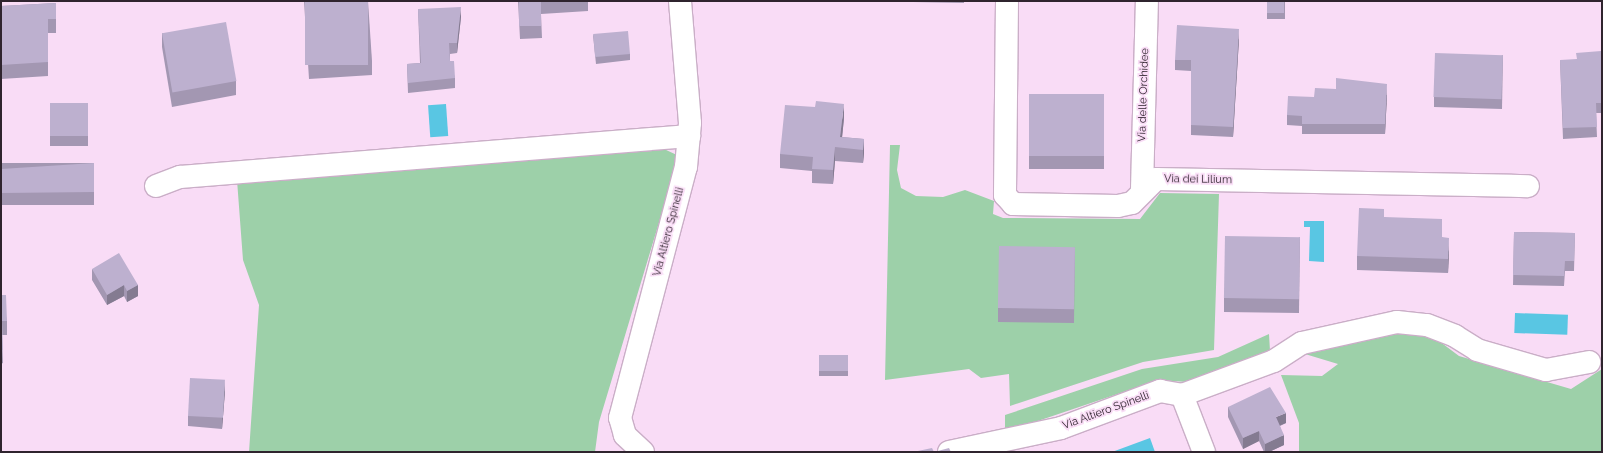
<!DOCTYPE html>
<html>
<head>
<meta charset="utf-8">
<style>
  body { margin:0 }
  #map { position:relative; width:1603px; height:453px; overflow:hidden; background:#f9dcf6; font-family:Raleway,sans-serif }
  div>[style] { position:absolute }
  .green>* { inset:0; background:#9dd0a9 }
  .water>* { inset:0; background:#59c6e3; transform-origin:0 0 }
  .roads { filter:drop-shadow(1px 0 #caaec7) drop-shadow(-1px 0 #caaec7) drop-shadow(0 1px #caaec7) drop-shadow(0 -1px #caaec7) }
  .minor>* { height:22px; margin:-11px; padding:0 11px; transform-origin:11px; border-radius:11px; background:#fff }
  .wall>* { inset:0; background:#a397b2; transform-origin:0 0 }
  .shaded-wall>* { inset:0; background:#847b91 }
  .building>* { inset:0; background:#bdb0cf; transform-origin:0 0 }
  span { translate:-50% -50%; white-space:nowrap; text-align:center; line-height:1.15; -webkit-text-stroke:3.5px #f9dcf6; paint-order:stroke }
  .street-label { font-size:11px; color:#2f242e }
  .frame { position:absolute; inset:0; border:2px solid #2f242e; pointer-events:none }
</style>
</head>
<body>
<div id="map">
  <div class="green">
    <i style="clip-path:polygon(890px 145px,900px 145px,897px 170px,901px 188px,916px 196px,943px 197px,965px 190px,994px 201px,993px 214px,1003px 218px,1140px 219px,1160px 193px,1219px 194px,1214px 350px,1143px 362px,1010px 406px,1009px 374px,981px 378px,969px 369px,885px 380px)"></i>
    <i style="clip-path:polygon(664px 149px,679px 156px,599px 422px,595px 452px,249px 452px,259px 305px,243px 260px,237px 180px)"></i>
    <i style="clip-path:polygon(1427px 332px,1459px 356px,1571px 389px,1602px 369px,1602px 452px,1299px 452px,1299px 423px,1281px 375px,1322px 376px,1338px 364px,1305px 354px,1401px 333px)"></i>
    <i style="clip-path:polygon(1269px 334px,1270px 351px,1187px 382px,1159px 380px,1023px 426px,1005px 428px,1005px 415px,1142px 369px,1218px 357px)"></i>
  </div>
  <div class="water">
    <i style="left:446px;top:104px;width:32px;height:18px;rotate:86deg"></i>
    <i style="clip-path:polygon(1304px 221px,1324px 221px,1324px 262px,1309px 261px,1310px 227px,1304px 227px)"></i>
    <i style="left:1515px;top:313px;width:53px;height:20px;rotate:2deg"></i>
    <i style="clip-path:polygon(1150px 438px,1155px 452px,1112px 452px)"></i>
  </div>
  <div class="roads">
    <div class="minor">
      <i style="left:1007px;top:1px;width:194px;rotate:90.6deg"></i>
      <i style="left:1005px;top:195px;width:12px;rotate:48deg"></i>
      <i style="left:1013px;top:204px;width:105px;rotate:1.1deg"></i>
      <i style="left:1118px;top:206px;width:14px;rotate:-12deg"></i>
      <i style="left:1132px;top:203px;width:34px;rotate:-45deg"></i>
      <i style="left:1156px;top:179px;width:372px;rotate:1.1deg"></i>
      <i style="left:156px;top:186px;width:26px;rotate:-21deg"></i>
      <i style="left:180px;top:177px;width:511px;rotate:-4.61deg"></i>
      <i style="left:1142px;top:189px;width:188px;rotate:-88.5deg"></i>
      <i style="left:1182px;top:395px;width:61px;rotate:68.9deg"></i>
      <i style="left:643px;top:452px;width:25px;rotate:-137deg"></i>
      <i style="left:625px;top:435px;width:18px;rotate:-106deg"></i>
      <i style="left:620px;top:418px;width:260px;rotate:-75.3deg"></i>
      <i style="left:686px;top:167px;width:44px;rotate:-84.8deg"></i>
      <i style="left:690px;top:123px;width:122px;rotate:-94.7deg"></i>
      <i style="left:949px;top:452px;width:115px;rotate:-12.1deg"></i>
      <i style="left:1061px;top:428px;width:106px;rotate:-20.5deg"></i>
      <i style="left:1160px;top:391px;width:22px;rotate:10deg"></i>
      <i style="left:1182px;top:395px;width:98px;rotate:-20.3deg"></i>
      <i style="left:1274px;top:361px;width:33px;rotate:-33deg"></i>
      <i style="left:1302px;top:343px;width:97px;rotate:-12.5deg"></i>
      <i style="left:1397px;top:322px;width:30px;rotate:6deg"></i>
      <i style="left:1427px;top:325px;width:30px;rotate:21deg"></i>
      <i style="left:1455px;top:336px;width:26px;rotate:32deg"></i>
      <i style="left:1477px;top:350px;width:72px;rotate:16.2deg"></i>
      <i style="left:1546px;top:370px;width:44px;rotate:-10.5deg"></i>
    </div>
  </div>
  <div class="wall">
    <i style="clip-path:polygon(304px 1px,368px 1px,372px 61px,372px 75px,309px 79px)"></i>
    <i style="clip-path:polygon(518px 1px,588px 1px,588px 11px,541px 14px,542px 38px,520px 39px)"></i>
    <i style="clip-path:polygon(913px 1px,964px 1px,964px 3px,913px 2px)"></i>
    <i style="left:1267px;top:1px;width:18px;height:18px"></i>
    <i style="clip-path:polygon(56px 3px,56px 33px,48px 33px,48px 76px,1px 79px,1px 6px)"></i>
    <i style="clip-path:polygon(418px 9px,461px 17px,457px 53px,450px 54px,450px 61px,455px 78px,455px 88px,408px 93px,407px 64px,420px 63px)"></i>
    <i style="clip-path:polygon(162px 33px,236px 81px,236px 95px,172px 107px,162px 47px)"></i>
    <i style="clip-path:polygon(593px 35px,630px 54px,630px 60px,596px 64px)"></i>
    <i style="clip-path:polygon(1239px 39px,1233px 137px,1191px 135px,1191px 71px,1175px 70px,1175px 60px)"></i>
    <i style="clip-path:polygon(1503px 55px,1502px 109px,1434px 107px,1434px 97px)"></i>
    <i style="clip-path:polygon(1560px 60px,1602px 74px,1602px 113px,1596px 113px,1597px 137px,1563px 139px)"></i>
    <i style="left:1029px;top:94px;width:75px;height:75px"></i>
    <i style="clip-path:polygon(1387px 95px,1385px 134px,1302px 134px,1302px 126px,1287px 125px,1287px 115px,1314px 97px)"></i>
    <i style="left:50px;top:103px;width:38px;height:43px"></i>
    <i style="clip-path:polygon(844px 118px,842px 137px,864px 139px,864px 153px,863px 163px,835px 161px,833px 184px,812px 183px,812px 171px,780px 168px,780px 154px)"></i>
    <i style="left:94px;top:163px;width:42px;height:93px;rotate:90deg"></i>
    <i style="clip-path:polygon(1384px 217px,1442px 237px,1449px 252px,1448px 273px,1357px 270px,1357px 256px)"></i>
    <i style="clip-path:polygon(1514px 232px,1575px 233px,1574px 271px,1565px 271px,1564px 286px,1513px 285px)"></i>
    <i style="clip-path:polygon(1300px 237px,1299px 313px,1224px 312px,1224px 298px)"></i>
    <i style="clip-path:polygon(1075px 247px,1074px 323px,998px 322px,998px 308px)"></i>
    <i style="clip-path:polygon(92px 269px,138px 285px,138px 296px,127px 302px,124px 296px,107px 305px,92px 280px)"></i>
    <i style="clip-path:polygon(1px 295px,7px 321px,7px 335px,2px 335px,3px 363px,1px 364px)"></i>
    <i style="left:848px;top:355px;width:21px;height:29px;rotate:90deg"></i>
    <i style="clip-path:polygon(225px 391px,222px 429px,188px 426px,188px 416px)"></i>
    <i style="clip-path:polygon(1228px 407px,1286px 423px,1280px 426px,1284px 445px,1269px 452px,1264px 452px,1259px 441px,1243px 449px,1228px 417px)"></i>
  </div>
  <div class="shaded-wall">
    <i style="clip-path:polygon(461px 7px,461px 17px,457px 53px,457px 43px)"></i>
    <i style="clip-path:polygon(1239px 29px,1239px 39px,1233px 137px,1233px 127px)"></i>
    <i style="clip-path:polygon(1387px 84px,1387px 95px,1385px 134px,1385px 124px)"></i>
    <i style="clip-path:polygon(844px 104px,844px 118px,841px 148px,840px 137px)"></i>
    <i style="clip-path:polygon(864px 139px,864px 153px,863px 163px,863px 150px)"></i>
    <i style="clip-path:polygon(835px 147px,835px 161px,833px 184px,833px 170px)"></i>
    <i style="clip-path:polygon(1449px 238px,1449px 252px,1448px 273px,1448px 259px)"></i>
    <i style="clip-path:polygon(124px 285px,124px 296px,107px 305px,107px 295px)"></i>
    <i style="clip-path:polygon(138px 285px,138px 296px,127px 302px,127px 291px)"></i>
    <i style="clip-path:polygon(225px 380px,225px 391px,222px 429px,222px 419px)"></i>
    <i style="clip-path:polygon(1286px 413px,1286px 423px,1276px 427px,1276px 417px)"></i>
    <i style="clip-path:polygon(1259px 431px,1259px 441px,1243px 449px,1243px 438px)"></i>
    <i style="clip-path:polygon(1284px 435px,1284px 445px,1269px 452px,1265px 452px,1265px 444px)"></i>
  </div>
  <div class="building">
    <i style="left:305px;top:1px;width:63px;height:64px"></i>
    <i style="left:519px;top:1px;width:22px;height:25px"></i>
    <i style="left:1267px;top:1px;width:17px;height:12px"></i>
    <i style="clip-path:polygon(56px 3px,56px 19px,48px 19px,48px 62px,1px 65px,1px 6px)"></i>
    <i style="clip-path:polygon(461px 7px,457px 43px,449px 43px,450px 61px,454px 61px,455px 78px,408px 83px,407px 64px,421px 63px,418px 9px)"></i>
    <i style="left:226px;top:22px;width:60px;height:65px;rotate:80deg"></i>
    <i style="clip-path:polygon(1177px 25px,1239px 29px,1233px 127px,1191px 125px,1191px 60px,1175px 60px)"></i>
    <i style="left:628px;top:31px;width:23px;height:35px;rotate:85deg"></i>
    <i style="clip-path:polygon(1601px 51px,1602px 74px,1602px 103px,1596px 103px,1597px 127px,1563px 128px,1560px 60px,1577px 59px,1576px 53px)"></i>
    <i style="left:1435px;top:53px;width:68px;height:44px;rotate:2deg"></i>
    <i style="clip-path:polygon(1336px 78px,1387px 84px,1385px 124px,1302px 124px,1302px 116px,1287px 115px,1288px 96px,1314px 97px,1315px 88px,1336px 89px)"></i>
    <i style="left:1029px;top:94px;width:75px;height:62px"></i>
    <i style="clip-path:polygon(816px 101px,844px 104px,840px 137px,864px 139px,863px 150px,835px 147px,833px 170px,812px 169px,813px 157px,780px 154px,785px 105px,815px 107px)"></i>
    <i style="left:50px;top:103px;width:38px;height:33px"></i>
    <i style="clip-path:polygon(94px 163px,94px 192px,1px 193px,1px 169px)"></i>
    <i style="clip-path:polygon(1359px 208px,1384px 209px,1384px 217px,1442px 219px,1442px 237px,1449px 238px,1448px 259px,1357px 256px)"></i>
    <i style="clip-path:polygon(1514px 232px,1575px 233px,1574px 261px,1565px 261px,1564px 276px,1513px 275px)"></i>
    <i style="left:1225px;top:236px;width:75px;height:62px;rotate:1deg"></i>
    <i style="left:999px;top:246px;width:76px;height:62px;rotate:1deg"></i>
    <i style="clip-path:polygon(119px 253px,138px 285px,127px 291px,124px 285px,107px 295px,92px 269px)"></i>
    <i style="clip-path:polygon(1px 295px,6px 295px,7px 321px,2px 321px,3px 350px,1px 350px)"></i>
    <i style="left:848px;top:355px;width:16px;height:29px;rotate:90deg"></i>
    <i style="left:190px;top:378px;width:35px;height:38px;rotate:3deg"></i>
    <i style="clip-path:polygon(1270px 387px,1286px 413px,1276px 417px,1284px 435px,1265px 444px,1259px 431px,1243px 438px,1228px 407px)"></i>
    <i style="clip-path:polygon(932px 448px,934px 452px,949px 448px,951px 452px,913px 452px)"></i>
  </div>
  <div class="street-label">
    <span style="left:1144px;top:95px;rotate:-88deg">Via delle Orchidee</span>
    <span style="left:1198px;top:180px;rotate:1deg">Via dei Lilium</span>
    <span style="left:669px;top:232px;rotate:-75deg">Via Altiero Spinelli</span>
    <span style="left:1106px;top:411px;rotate:-20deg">Via Altiero Spinelli</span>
  </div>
  <div class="frame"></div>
</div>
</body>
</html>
